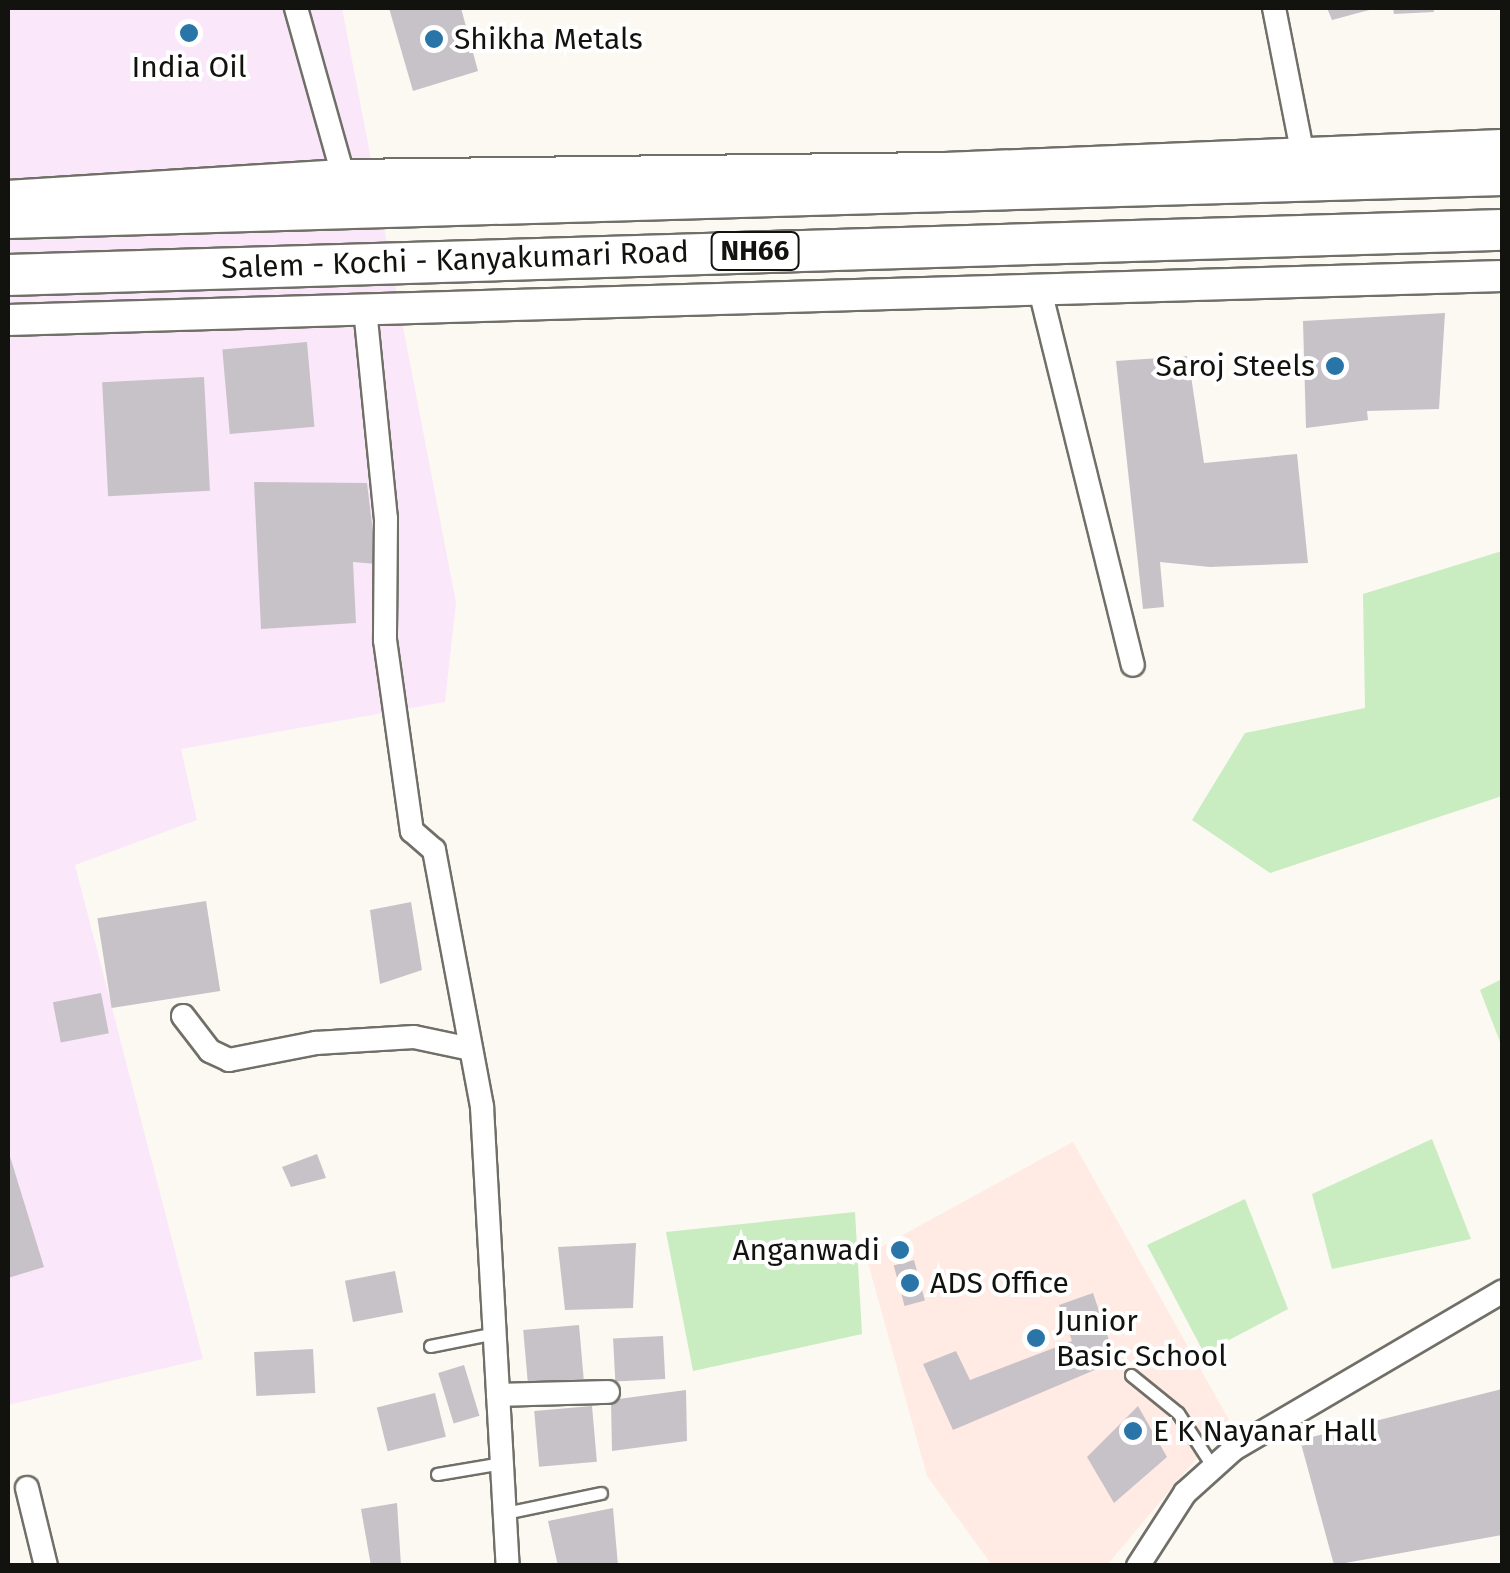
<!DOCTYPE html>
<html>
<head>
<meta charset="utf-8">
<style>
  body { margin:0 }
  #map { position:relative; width:1510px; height:1573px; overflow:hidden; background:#fbf9f2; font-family:"Fira Sans",sans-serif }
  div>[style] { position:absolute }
  .commercial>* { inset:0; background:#fae8fa }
  .education>* { inset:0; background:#ffeae4 }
  .green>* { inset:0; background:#caecc1 }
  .building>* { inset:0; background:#c7c2c8; transform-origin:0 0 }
  .roads { filter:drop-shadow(2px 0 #706f68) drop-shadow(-2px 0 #706f68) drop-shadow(0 2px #706f68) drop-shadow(0 -2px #706f68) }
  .service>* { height:11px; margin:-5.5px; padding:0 5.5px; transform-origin:5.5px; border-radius:5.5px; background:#fff }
  .minor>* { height:22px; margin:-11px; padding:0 11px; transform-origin:11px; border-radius:11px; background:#fff }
  .tertiary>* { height:30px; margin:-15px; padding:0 15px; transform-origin:15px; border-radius:15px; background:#fff }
  .trunk>* { height:40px; margin:-20px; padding:0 20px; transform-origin:20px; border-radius:20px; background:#fff }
  .dots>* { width:28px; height:28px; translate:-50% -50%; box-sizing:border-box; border:5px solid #fff; border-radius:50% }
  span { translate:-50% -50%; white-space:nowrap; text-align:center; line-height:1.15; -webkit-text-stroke:8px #fff; paint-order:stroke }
  .shield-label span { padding:2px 8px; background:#fff; border:2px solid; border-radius:8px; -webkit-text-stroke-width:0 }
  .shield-label { font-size:28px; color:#12120f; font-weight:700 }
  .poi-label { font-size:30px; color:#12120f }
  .left { translate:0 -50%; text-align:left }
  .right { translate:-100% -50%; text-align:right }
  .street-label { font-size:30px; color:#12120f }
  .frame { position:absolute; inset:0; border:10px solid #12120f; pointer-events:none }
</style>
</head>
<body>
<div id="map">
  <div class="commercial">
    <i style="clip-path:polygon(8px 8px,342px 8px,456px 603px,445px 702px,181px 749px,197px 820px,75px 865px,203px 1359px,8px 1405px)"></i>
  </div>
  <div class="education">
    <i style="clip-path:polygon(1073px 1142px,1229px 1420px,1107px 1565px,992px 1565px,927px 1476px,866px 1255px)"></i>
  </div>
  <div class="green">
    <i style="clip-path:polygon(1502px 551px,1502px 796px,1270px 873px,1192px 820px,1245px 733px,1365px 708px,1363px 594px)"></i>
    <i style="clip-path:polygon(1502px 979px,1502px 1047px,1480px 990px)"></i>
    <i style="clip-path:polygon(1432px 1139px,1471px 1239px,1332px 1269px,1312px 1194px)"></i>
    <i style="clip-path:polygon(1245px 1199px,1288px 1309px,1204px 1353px,1147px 1245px)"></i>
    <i style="clip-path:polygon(855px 1212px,862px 1334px,693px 1371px,666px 1232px)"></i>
  </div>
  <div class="building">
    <i style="clip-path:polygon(389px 8px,461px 8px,478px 71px,413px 91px)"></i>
    <i style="clip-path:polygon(1327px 8px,1372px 8px,1373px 9px,1332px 20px)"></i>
    <i style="clip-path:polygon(1393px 8px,1433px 8px,1434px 12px,1394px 14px)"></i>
    <i style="clip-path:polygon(1445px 313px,1439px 409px,1367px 411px,1368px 420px,1306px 428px,1303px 321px)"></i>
    <i style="left:307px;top:342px;width:85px;height:85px;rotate:85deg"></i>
    <i style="clip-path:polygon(1188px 356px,1204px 463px,1297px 454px,1308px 563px,1210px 567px,1160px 562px,1164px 607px,1143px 609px,1116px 361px)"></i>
    <i style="left:204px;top:377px;width:114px;height:102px;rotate:87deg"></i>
    <i style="clip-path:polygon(254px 482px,367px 483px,377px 564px,353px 562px,356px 623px,261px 629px)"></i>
    <i style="left:206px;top:901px;width:91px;height:110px;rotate:81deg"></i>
    <i style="clip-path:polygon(411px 902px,422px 970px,380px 984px,370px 910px)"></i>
    <i style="left:101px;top:993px;width:41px;height:49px;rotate:79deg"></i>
    <i style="clip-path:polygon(8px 1150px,44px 1267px,8px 1278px)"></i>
    <i style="clip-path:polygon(317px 1154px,326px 1178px,291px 1187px,282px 1167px)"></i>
    <i style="clip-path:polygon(636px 1243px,633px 1308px,565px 1310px,558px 1247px)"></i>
    <i style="left:914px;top:1260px;width:42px;height:21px;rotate:75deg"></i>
    <i style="left:395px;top:1271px;width:42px;height:51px;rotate:79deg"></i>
    <i style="clip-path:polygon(1093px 1293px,1116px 1361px,953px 1430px,923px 1364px,956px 1351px,970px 1380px,1072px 1341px,1059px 1305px)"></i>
    <i style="left:579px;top:1325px;width:54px;height:56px;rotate:85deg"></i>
    <i style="left:663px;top:1336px;width:43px;height:50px;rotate:87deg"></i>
    <i style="left:313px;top:1349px;width:44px;height:59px;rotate:87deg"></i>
    <i style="left:464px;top:1365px;width:53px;height:27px;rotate:73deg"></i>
    <i style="clip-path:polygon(1502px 1389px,1502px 1535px,1334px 1565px,1300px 1440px)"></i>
    <i style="clip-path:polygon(686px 1390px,687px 1441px,612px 1451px,611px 1400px)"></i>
    <i style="left:435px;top:1393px;width:45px;height:60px;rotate:76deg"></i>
    <i style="left:592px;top:1406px;width:56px;height:58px;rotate:85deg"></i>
    <i style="clip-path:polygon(1138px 1406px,1167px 1457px,1114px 1503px,1087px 1457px)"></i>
    <i style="clip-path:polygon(397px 1503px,401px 1566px,371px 1566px,361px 1509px)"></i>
    <i style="clip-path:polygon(613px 1508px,618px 1566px,558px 1566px,548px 1521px)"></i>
  </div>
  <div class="roads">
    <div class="service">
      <i style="left:430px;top:1346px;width:66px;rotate:-11.3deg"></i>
      <i style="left:1131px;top:1375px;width:60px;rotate:39deg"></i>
      <i style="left:1178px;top:1413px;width:64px;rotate:57.1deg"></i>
      <i style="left:437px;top:1474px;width:66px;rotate:-9.6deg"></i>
      <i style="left:505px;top:1513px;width:98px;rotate:-11.8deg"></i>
    </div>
    <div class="minor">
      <i style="left:296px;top:8px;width:173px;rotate:74.3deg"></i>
      <i style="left:1274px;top:8px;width:151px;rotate:78.9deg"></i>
      <i style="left:1040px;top:290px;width:386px;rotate:76.1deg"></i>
      <i style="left:365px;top:309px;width:211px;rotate:84.3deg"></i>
      <i style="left:386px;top:519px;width:121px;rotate:90.5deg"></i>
      <i style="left:385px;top:640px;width:193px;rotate:82deg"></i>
      <i style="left:412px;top:831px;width:29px;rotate:41deg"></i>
      <i style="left:434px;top:850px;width:261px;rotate:79.4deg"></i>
      <i style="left:482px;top:1107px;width:460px;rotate:86.8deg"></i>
      <i style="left:183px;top:1016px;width:44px;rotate:52.4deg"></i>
      <i style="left:210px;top:1051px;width:21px;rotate:25deg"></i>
      <i style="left:229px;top:1060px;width:89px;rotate:-11.1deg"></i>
      <i style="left:316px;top:1043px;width:98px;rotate:-3.5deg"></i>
      <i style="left:414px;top:1037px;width:58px;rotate:11.9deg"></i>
      <i style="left:498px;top:1395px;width:110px;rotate:-1.6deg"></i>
      <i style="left:27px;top:1488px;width:80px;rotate:76.3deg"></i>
      <i style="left:1138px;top:1566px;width:87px;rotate:-57.2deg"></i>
      <i style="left:1185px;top:1493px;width:66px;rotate:-41.9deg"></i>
      <i style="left:1234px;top:1449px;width:311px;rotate:-30.4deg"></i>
    </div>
    <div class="tertiary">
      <i style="left:8px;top:196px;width:336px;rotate:-3.6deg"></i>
      <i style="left:343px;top:175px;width:602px;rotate:-0.67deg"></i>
      <i style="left:945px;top:168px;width:557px;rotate:-2.36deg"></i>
      <i style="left:8px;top:320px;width:1495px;rotate:-1.69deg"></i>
    </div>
    <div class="trunk">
      <i style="left:8px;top:218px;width:1495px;rotate:-1.65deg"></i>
      <i style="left:8px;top:275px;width:1495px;rotate:-1.73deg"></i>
    </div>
  </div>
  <div class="dots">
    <i style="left:189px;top:33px;background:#2975a7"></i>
    <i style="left:434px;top:39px;background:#2975a7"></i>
    <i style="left:1335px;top:366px;background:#2975a7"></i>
    <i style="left:900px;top:1250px;background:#2975a7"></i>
    <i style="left:910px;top:1283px;background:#2975a7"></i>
    <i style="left:1036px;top:1338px;background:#2975a7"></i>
    <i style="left:1133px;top:1431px;background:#2975a7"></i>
  </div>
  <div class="shield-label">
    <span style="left:755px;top:251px">NH66</span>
  </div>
  <div class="poi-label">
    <span class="left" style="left:454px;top:39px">Shikha Metals</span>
    <span style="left:189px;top:67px">India Oil</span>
    <span class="right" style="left:1315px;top:366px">Saroj Steels</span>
    <span class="right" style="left:880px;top:1250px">Anganwadi</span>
    <span class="left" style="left:930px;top:1283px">ADS Office</span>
    <span class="left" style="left:1056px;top:1338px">Junior<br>Basic School</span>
    <span class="left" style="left:1153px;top:1431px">E K Nayanar Hall</span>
  </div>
  <div class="street-label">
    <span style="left:455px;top:260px;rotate:-2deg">Salem - Kochi - Kanyakumari Road</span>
  </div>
  <div class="frame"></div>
</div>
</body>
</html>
